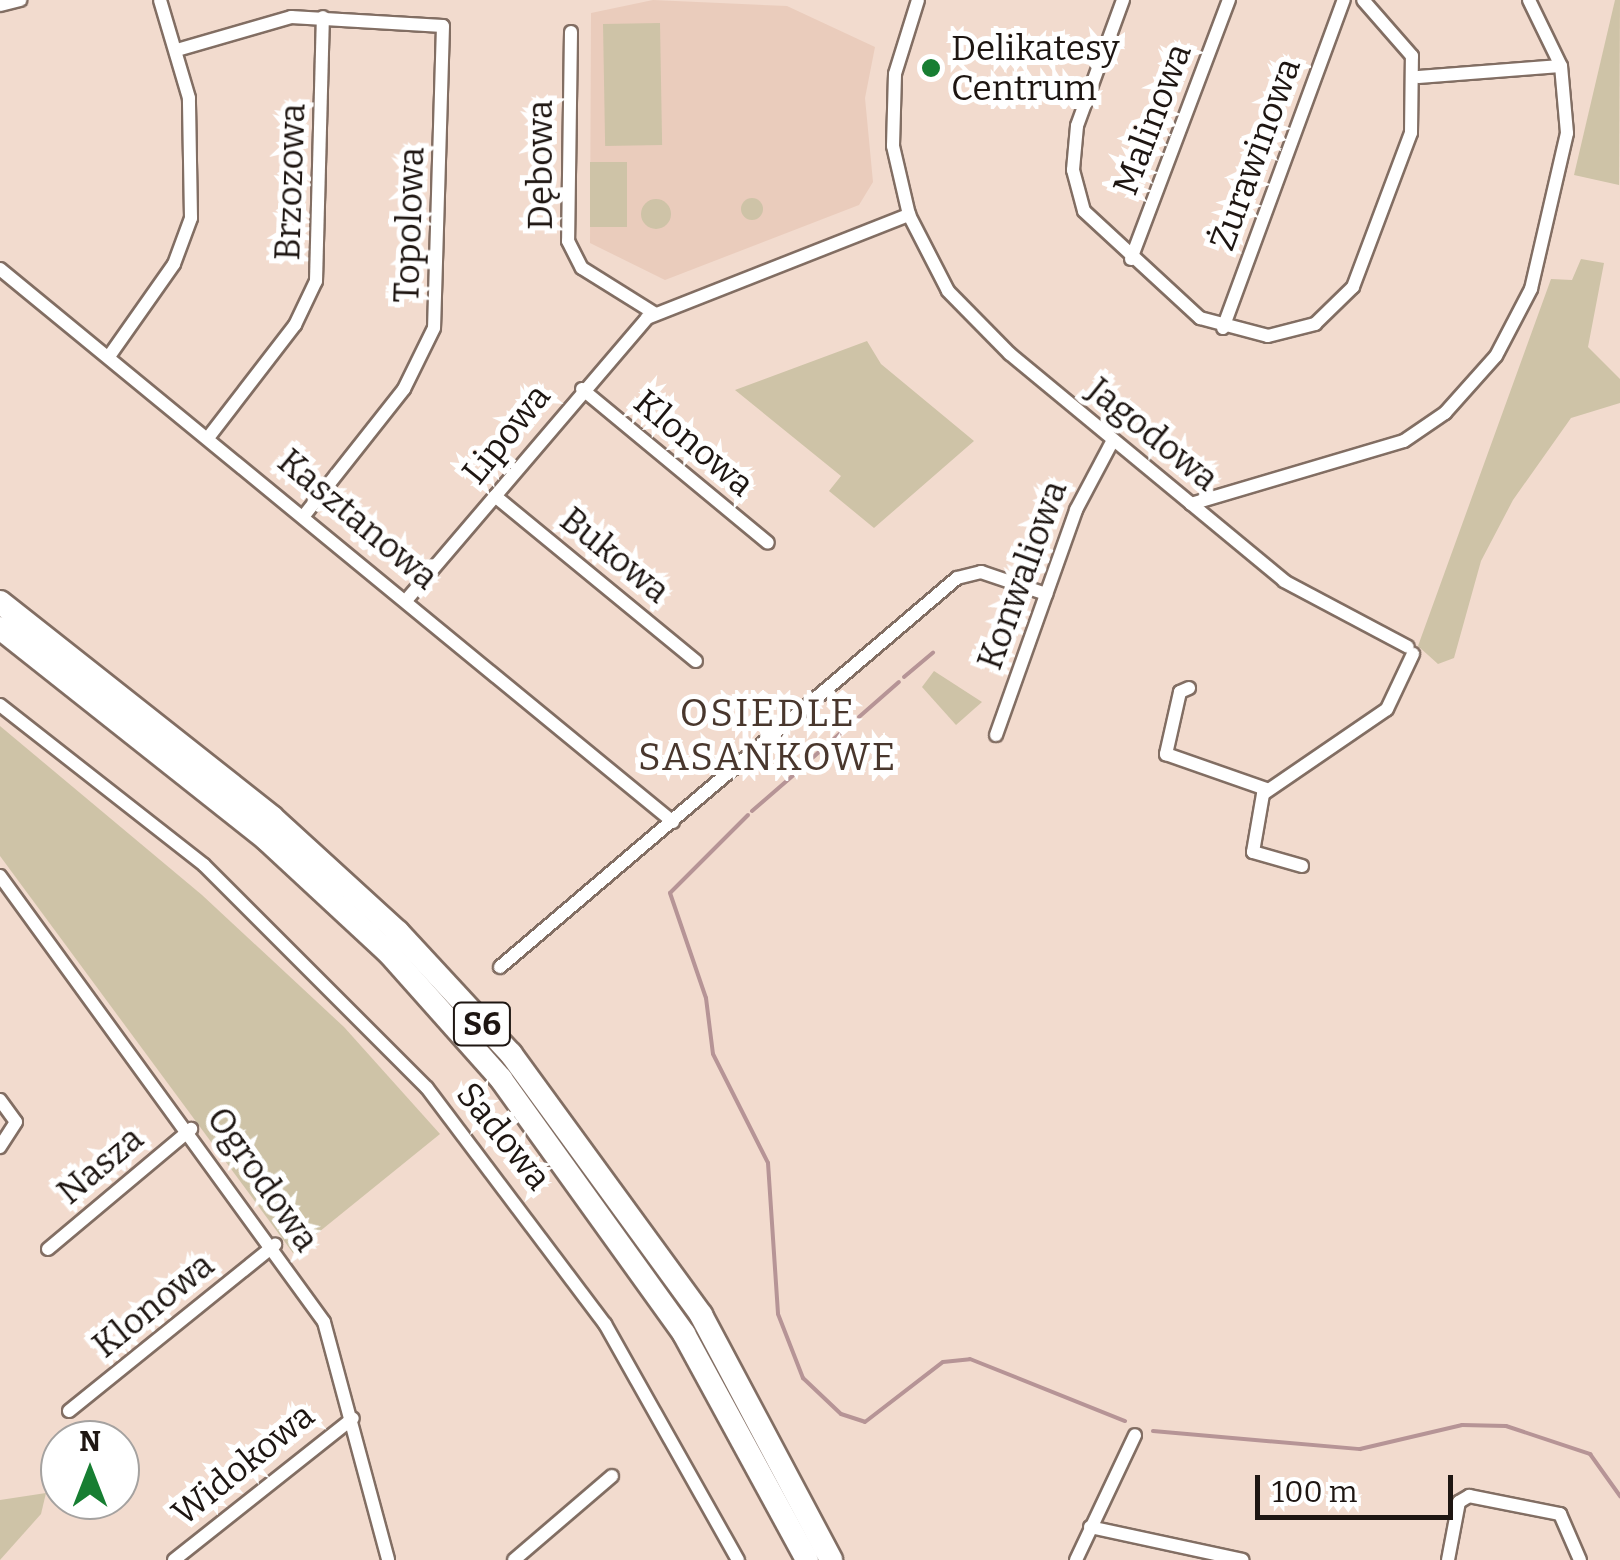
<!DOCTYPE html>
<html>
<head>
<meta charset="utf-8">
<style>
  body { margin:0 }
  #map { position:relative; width:1620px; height:1560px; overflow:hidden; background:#f2dbce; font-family:Bitter,serif }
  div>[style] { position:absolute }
  .built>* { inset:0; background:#eaccbc }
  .green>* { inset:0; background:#cec3a7; transform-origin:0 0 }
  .round { border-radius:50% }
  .stream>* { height:4px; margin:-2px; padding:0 2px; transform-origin:2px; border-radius:2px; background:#b69496 }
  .roads { filter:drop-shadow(2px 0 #826e63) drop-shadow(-2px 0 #826e63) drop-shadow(0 2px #826e63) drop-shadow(0 -2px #826e63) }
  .minor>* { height:12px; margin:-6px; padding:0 6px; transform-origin:6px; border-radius:6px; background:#fff }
  .motorway>* { height:22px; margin:-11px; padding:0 11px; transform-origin:11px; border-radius:11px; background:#fff }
  .dots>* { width:28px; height:28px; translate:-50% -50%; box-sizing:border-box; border:5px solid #fff; border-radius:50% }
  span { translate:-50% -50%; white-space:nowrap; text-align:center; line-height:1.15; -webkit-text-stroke:10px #fff; paint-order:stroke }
  .shield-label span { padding:2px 8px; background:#fff; border:2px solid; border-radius:8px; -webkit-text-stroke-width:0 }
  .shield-label { font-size:32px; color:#1e1612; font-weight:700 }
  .poi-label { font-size:35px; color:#1e1612 }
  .left { translate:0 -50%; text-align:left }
  .street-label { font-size:35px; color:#1e1612 }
  .neighbourhood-label { font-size:38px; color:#49372d; letter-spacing:2.5px }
  .north { position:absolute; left:40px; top:1420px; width:100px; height:100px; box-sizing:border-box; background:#fff; border:2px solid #a5a2a0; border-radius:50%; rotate:0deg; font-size:28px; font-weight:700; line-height:40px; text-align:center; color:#1e1612 }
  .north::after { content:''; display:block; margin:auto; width:35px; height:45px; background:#177e32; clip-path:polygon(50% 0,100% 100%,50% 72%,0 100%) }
  .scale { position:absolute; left:1255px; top:1475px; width:198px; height:45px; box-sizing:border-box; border:5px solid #1e1612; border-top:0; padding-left:12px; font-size:30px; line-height:35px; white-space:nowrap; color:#1e1612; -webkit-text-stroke:8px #fff; paint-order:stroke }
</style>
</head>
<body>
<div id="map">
  <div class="built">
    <i style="clip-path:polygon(653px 0,787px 6px,875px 47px,865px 98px,873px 182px,859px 205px,665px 280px,590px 243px,591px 13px)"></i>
  </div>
  <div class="green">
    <i style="clip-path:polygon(1615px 0,1620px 0,1619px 185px,1574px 175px)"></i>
    <i style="left:660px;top:23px;width:122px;height:57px;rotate:89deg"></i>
    <i style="left:590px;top:162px;width:37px;height:65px"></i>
    <i class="round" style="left:741px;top:198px;width:22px;height:22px"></i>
    <i class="round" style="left:641px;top:199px;width:30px;height:30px"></i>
    <i style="clip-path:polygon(1581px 259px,1604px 263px,1588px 347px,1620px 379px,1620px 403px,1571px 418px,1513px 500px,1481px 561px,1454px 658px,1438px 664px,1418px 646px,1551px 279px,1572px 280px)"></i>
    <i style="clip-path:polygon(867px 341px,881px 364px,974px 441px,874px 528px,829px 491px,841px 476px,735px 390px)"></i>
    <i style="clip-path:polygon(934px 671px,982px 702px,956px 725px,922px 687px)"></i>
    <i style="clip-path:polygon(0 726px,202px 895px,344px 1027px,440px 1134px,293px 1253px,0 856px)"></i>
    <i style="clip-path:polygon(46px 1493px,41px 1514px,0 1560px,0 1500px)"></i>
  </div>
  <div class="stream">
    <i style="left:904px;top:677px;width:38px;rotate:-40deg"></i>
    <i style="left:859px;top:717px;width:53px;rotate:-41.2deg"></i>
    <i style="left:802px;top:767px;width:68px;rotate:-41.4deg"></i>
    <i style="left:752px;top:811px;width:60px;rotate:-40.9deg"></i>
    <i style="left:748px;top:815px;width:110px;rotate:135deg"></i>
    <i style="left:670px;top:893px;width:111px;rotate:71.1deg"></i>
    <i style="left:706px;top:998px;width:56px;rotate:82.9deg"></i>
    <i style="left:713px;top:1054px;width:122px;rotate:63.2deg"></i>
    <i style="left:768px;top:1163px;width:151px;rotate:86.2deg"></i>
    <i style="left:778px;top:1314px;width:69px;rotate:68.7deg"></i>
    <i style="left:803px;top:1378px;width:52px;rotate:43.5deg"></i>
    <i style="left:841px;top:1414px;width:25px;rotate:18deg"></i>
    <i style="left:865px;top:1422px;width:98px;rotate:-37.6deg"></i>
    <i style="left:943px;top:1362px;width:27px;rotate:-6deg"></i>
    <i style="left:970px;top:1359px;width:167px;rotate:21.8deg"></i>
    <i style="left:1153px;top:1431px;width:208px;rotate:5deg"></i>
    <i style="left:1360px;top:1449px;width:105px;rotate:-13.2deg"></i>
    <i style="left:1462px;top:1425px;width:44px;rotate:1.3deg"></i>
    <i style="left:1506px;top:1426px;width:89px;rotate:18.4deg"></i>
    <i style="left:1590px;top:1454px;width:52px;rotate:54.5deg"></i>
  </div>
  <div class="roads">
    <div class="minor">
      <i style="left:918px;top:0;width:77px;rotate:107.3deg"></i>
      <i style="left:895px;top:74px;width:72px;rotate:91.6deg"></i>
      <i style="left:893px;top:146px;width:71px;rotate:76.9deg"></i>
      <i style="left:909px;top:215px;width:85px;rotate:62.8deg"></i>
      <i style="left:948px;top:291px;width:88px;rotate:45.5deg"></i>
      <i style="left:1010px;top:354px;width:356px;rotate:39.6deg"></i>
      <i style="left:1284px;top:581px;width:140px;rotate:28deg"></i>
      <i style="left:1123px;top:0;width:134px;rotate:110.1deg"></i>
      <i style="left:1077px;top:126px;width:44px;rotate:95.2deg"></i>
      <i style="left:1073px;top:170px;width:42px;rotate:75deg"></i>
      <i style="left:1084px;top:211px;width:158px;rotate:42.7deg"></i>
      <i style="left:1200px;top:318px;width:70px;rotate:14.8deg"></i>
      <i style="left:1268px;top:336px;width:49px;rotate:-14.3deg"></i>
      <i style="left:1315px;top:324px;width:53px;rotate:-44.2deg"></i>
      <i style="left:1353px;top:287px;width:165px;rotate:-69.4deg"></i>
      <i style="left:1411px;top:133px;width:77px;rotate:-89.3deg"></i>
      <i style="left:1412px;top:56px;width:74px;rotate:-131.2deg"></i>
      <i style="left:0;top:5px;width:21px;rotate:-14deg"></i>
      <i style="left:571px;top:32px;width:209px;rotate:90.8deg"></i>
      <i style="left:568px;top:241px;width:30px;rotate:63deg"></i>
      <i style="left:582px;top:268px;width:85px;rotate:32deg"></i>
      <i style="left:177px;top:50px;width:119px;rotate:-16.1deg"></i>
      <i style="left:291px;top:17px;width:152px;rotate:3.4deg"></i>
      <i style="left:443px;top:26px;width:302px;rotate:91.7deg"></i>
      <i style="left:434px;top:328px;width:68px;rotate:116.2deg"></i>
      <i style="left:404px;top:389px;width:158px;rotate:128.3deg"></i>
      <i style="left:1418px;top:77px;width:143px;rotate:-4.4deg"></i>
      <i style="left:1131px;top:259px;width:277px;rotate:-69.3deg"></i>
      <i style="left:0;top:269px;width:871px;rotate:39.41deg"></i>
      <i style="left:1223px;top:328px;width:350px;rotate:-69.8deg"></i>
      <i style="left:110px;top:355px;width:111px;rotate:-54.9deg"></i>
      <i style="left:174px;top:264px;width:49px;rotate:-69.7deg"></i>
      <i style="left:191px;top:218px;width:120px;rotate:-91deg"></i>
      <i style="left:189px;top:98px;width:102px;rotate:-106.5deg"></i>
      <i style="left:582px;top:389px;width:241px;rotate:39.6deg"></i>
      <i style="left:211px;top:434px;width:138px;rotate:-52.4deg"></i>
      <i style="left:295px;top:325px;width:49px;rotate:-64.5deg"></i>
      <i style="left:316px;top:281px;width:264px;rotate:-88.5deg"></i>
      <i style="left:495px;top:496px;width:260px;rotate:39.4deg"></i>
      <i style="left:1191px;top:504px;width:222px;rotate:-16.5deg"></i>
      <i style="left:1404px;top:441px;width:50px;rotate:-34.3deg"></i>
      <i style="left:1445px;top:413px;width:76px;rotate:-48.2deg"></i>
      <i style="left:1496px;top:356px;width:76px;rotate:-62.4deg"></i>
      <i style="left:1531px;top:289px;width:160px;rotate:-77deg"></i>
      <i style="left:1567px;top:133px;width:67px;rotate:-95.1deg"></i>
      <i style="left:1561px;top:66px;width:73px;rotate:-115.9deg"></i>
      <i style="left:409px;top:597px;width:367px;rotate:-49.5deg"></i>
      <i style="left:647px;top:318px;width:282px;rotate:-21.5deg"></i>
      <i style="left:1189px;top:688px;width:10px;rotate:156deg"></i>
      <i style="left:1180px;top:692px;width:64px;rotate:102.7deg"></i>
      <i style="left:1166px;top:754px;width:106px;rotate:19.3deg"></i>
      <i style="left:0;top:705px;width:259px;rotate:38.1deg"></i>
      <i style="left:204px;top:865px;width:315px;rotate:45deg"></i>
      <i style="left:427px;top:1088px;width:296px;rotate:53deg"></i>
      <i style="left:605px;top:1324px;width:271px;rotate:60.6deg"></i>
      <i style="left:996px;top:735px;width:239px;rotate:-70.4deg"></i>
      <i style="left:1076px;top:510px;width:79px;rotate:-62.1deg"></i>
      <i style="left:1302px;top:866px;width:51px;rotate:-164.1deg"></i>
      <i style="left:1253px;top:852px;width:59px;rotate:-80.2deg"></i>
      <i style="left:1263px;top:794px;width:150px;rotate:-34.4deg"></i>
      <i style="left:1387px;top:709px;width:61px;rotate:-64.7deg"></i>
      <i style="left:0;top:876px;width:551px;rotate:54deg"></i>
      <i style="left:324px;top:1322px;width:246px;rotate:74.9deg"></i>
      <i style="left:500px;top:967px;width:600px;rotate:-40.4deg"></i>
      <i style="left:957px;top:578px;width:25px;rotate:-14deg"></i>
      <i style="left:981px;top:572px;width:69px;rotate:18.7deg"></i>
      <i style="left:0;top:1100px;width:27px;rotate:54deg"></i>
      <i style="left:16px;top:1122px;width:30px;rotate:123deg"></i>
      <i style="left:48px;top:1249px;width:187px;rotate:-40deg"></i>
      <i style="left:69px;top:1411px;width:265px;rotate:-38.9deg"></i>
      <i style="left:1090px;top:1527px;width:156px;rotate:12.2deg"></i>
      <i style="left:174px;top:1560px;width:228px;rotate:-38.4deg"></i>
      <i style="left:514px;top:1560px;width:129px;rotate:-40.6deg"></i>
      <i style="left:1076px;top:1560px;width:138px;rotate:-64.7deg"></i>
      <i style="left:1448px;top:1560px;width:59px;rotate:-79.3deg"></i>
      <i style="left:1459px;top:1502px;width:12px;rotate:-31deg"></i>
      <i style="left:1469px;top:1496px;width:93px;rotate:11.2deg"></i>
      <i style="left:1560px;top:1514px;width:50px;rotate:66.5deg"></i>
    </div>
    <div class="motorway">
      <i style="left:0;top:602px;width:347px;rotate:38.3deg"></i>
      <i style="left:272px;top:817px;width:171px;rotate:42.4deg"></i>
      <i style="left:398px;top:932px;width:166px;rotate:47.2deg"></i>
      <i style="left:511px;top:1054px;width:323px;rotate:53.9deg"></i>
      <i style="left:701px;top:1315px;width:277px;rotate:62deg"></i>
      <i style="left:0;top:628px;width:341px;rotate:38.4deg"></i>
      <i style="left:267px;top:840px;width:165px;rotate:42.8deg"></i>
      <i style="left:388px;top:952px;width:170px;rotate:48.3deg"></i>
      <i style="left:501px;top:1079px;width:314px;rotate:54.3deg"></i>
      <i style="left:684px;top:1334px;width:257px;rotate:61.4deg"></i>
    </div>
  </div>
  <div class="dots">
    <i style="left:931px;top:68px;background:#177e32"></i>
  </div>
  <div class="shield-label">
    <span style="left:482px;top:1024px">S6</span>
  </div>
  <div class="poi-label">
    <span class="left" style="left:951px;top:68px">Delikatesy<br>Centrum</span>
  </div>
  <div class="street-label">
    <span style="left:1152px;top:119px;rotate:-69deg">Malinowa</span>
    <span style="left:1255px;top:154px;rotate:-70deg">Żurawinowa</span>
    <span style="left:540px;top:165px;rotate:-90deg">Dębowa</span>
    <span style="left:290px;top:182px;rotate:-88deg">Brzozowa</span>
    <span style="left:409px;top:225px;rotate:-88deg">Topolowa</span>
    <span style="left:506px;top:434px;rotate:-51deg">Lipowa</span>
    <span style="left:1153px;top:434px;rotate:39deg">Jagodowa</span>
    <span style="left:694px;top:443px;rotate:40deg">Klonowa</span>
    <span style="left:358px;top:519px;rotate:40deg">Kasztanowa</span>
    <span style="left:615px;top:555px;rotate:39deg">Bukowa</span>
    <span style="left:1022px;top:575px;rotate:-70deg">Konwaliowa</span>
    <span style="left:504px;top:1136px;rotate:51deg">Sadowa</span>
    <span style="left:100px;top:1165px;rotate:-40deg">Nasza</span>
    <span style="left:263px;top:1179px;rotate:55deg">Ogrodowa</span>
    <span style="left:153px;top:1305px;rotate:-39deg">Klonowa</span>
    <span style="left:243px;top:1464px;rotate:-39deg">Widokowa</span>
  </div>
  <div class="neighbourhood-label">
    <span style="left:768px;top:736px">OSIEDLE<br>SASANKOWE</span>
  </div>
  <div class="north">N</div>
  <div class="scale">100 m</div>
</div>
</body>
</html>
